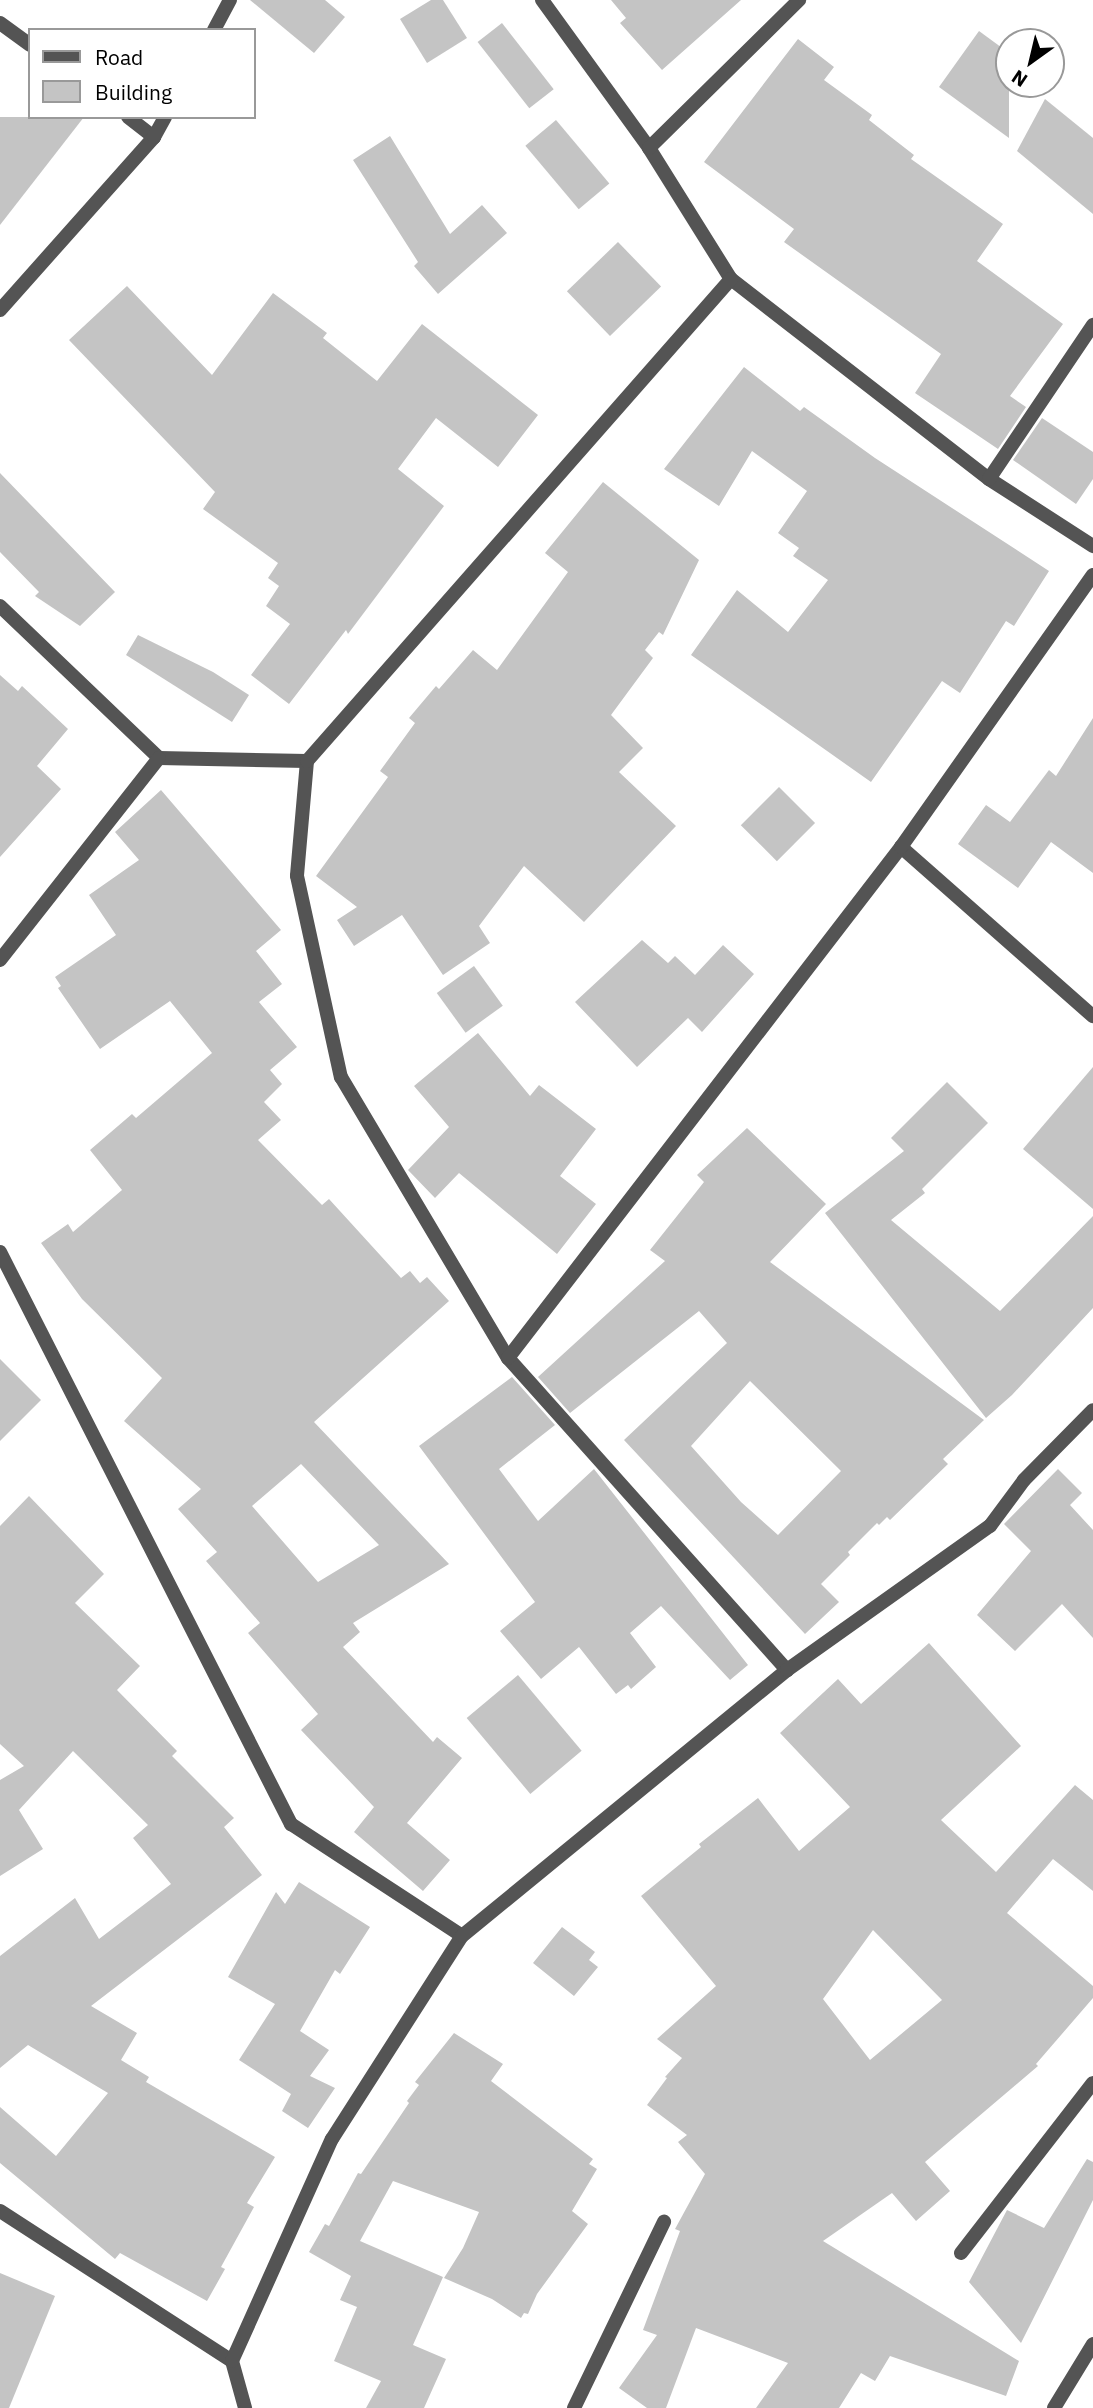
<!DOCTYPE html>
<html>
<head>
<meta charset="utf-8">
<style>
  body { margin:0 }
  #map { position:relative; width:1093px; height:2408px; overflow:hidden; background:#fff; font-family:"IBM Plex Sans",sans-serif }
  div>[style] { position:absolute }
  .building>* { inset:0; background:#c4c4c4; transform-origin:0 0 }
  .street>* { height:14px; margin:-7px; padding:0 7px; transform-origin:7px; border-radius:7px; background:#545454 }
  span { translate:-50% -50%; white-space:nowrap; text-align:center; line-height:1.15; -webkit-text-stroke:6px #fff; paint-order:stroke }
  .legend { position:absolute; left:28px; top:28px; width:228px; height:91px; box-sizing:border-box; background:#fff; border:2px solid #999; margin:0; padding:9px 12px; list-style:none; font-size:21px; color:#000 }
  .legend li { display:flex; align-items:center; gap:14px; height:35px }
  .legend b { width:35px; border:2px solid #999 }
  .north { position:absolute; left:995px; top:28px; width:70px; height:70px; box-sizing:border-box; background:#fff; border:2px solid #999; border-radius:50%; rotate:214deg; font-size:19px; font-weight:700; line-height:28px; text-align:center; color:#000 }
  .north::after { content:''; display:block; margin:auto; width:24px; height:32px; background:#000; clip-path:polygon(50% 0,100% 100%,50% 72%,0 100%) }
</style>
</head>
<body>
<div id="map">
  <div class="building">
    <i style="clip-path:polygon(250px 0,325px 0,345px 17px,314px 53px)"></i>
    <i style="clip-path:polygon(431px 0,443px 0,467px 38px,427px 63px,400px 19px)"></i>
    <i style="clip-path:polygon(611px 0,741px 0,662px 70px,620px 23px,626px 18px)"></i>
    <i style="left:502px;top:23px;width:84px;height:31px;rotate:52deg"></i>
    <i style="clip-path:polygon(979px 31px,1009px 53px,1009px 138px,939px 87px)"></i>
    <i style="clip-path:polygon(798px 39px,834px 67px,824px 80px,872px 115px,869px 120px,914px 155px,911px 159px,1003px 224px,977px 261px,1063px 324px,1010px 396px,1026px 407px,998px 449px,915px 393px,941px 354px,784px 242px,794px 229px,704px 162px)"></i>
    <i style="clip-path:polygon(1045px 99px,1093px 138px,1093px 214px,1017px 151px)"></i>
    <i style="clip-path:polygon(0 117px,84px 117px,0 225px)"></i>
    <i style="left:556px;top:120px;width:83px;height:40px;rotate:50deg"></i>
    <i style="clip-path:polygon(390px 136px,450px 234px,482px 205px,507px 233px,438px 294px,414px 266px,418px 262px,353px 160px)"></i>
    <i style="left:618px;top:242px;width:62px;height:71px;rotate:46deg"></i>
    <i style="clip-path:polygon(127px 286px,212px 375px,273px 293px,327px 333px,323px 338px,377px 381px,422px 324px,538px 415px,498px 467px,436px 418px,398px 469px,444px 506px,348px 634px,346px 630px,289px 704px,251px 675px,290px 624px,266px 606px,279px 586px,268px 578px,278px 563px,203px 509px,215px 492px,69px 340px)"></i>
    <i style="clip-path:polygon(744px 367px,800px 411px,804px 407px,875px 458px,1049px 571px,1014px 626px,1006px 621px,960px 693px,942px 681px,871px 782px,691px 655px,737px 590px,788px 632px,828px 580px,793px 556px,799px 548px,778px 533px,807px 491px,752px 451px,719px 506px,664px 469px)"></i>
    <i style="clip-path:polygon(1042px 418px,1093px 452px,1093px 479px,1076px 504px,1013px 460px)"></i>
    <i style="clip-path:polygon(0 473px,115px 592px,80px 626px,35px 596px,39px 592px,0 552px)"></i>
    <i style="clip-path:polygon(603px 482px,699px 560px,663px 635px,659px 632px,645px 650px,653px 658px,611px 715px,643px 748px,619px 772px,676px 826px,584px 922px,524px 866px,479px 926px,490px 943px,443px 975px,402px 915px,354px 946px,337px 920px,357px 907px,316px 876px,388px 777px,380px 771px,415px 723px,409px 718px,436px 686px,439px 689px,473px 650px,497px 670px,568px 572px,545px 553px)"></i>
    <i style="clip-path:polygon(138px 635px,213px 672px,249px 695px,232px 722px,126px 655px)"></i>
    <i style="clip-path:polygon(0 675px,18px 691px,22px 686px,68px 729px,37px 766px,61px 789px,0 857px)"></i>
    <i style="clip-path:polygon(1093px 718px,1093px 873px,1051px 842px,1018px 888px,958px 844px,986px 805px,1010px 822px,1049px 770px,1056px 776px)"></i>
    <i style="left:779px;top:787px;width:51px;height:54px;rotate:45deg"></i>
    <i style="clip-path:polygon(evenodd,161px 790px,281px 930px,256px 951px,282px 984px,259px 1002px,297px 1047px,270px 1070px,282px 1084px,264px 1102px,281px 1120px,258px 1140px,322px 1205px,329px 1199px,401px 1278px,410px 1271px,420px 1283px,427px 1277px,449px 1301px,314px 1422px,449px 1564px,353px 1623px,360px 1632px,343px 1647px,433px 1742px,437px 1737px,462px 1758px,407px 1823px,450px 1860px,423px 1891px,354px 1832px,374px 1807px,301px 1730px,318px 1714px,248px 1633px,260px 1623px,206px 1561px,217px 1552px,178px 1509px,201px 1489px,124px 1421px,162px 1378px,82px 1299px,41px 1243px,68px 1224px,73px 1232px,122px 1190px,90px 1150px,132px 1114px,136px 1118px,212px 1053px,170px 1001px,100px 1049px,58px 988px,61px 986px,55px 977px,116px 935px,89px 895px,139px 860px,115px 832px,161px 790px,301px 1464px,379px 1545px,318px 1582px,252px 1506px,301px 1464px)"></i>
    <i style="clip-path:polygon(642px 940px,668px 963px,675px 956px,695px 975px,723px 945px,754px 974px,702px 1032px,688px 1018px,637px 1067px,575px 1002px)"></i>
    <i style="left:474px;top:966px;width:49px;height:46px;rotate:54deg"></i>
    <i style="clip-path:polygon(478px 1033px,530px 1096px,539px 1085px,596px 1129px,560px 1176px,596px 1204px,557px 1254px,459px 1173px,435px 1198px,408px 1170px,449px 1127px,414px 1086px)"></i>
    <i style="clip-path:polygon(1093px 1067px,1093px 1209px,1023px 1149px)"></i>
    <i style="clip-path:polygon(947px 1082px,988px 1123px,922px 1189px,925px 1193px,891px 1220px,1000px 1311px,1093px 1216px,1093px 1308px,1012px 1395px,986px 1418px,825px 1213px,904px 1151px,891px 1138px)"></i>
    <i style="clip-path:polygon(evenodd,747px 1128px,826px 1204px,770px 1262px,984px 1420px,943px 1459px,948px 1464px,890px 1520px,887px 1517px,879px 1525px,877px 1523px,848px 1552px,850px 1555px,821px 1584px,839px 1602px,805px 1634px,624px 1440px,727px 1343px,699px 1311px,570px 1413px,538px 1377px,665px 1261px,650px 1250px,704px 1182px,697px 1175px,747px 1128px,750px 1381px,841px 1471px,778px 1535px,741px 1502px,691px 1446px,750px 1381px)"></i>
    <i style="clip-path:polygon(0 1359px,41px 1400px,0 1441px)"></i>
    <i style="clip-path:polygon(512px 1377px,555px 1425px,499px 1469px,538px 1521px,594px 1469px,748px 1665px,730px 1680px,661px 1606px,630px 1633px,656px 1667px,631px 1689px,628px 1685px,616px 1694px,579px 1647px,541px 1679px,500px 1631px,535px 1602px,419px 1446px)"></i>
    <i style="clip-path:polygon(1058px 1469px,1082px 1493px,1070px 1505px,1093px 1530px,1093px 1638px,1062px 1604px,1015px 1651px,977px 1615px,1031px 1551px,1004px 1524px)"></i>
    <i style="clip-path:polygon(29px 1496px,104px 1574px,75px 1603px,140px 1666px,117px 1690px,177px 1751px,172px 1756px,234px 1818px,224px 1827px,262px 1875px,91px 2006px,137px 2033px,121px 2060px,149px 2077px,146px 2082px,275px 2157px,247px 2203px,254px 2207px,221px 2267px,225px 2269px,207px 2301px,120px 2253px,115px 2259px,0 2163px,0 2107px,56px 2156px,108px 2093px,28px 2045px,0 2068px,0 1956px,75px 1898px,99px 1939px,171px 1884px,133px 1838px,148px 1825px,73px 1751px,19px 1810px,43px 1849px,0 1876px,0 1780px,24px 1766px,0 1744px,0 1526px)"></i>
    <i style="clip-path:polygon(evenodd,929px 1643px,1021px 1746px,941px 1820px,996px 1872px,1075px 1785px,1093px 1800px,1093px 1891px,1053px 1859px,1007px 1913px,1093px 1986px,1093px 1998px,1036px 2064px,1038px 2066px,925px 2162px,950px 2191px,916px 2221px,892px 2193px,823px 2241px,1019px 2361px,1006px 2396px,890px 2356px,875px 2381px,861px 2373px,839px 2408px,756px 2408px,788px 2363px,696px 2328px,666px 2408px,647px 2408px,619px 2388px,657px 2335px,643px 2330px,680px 2231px,675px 2229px,705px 2174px,678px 2142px,687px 2135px,647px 2105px,667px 2078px,665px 2077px,682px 2058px,657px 2039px,716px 1986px,641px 1896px,701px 1847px,699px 1844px,758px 1798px,799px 1851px,850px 1807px,780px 1733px,838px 1679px,861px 1704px,929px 1643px,873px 1930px,942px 2000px,870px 2060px,823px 1999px,873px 1930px)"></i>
    <i style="left:518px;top:1675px;width:99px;height:67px;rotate:50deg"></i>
    <i style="clip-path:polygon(299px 1882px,370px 1927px,340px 1974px,335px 1970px,300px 2031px,329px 2050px,310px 2076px,335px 2088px,308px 2128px,282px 2111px,291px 2094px,239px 2060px,275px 2004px,228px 1977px,276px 1892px,285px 1904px)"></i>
    <i style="clip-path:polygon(562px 1927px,595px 1952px,589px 1960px,598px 1967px,574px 1996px,533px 1963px)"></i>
    <i style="clip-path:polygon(454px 2033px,503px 2064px,491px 2081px,593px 2159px,589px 2164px,597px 2169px,572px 2211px,588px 2224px,537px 2294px,528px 2314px,524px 2313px,521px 2318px,492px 2299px,444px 2278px,463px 2248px,479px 2212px,393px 2181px,360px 2241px,443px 2277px,413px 2345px,446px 2359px,424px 2408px,366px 2408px,381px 2381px,334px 2361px,357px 2307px,340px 2300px,351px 2276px,309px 2252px,325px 2224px,329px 2226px,358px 2173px,361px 2174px,409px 2103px,407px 2101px,419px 2085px,415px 2082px)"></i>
    <i style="clip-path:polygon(1087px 2159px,1093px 2162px,1093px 2200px,1021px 2343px,969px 2282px,1007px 2210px,1044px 2228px)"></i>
    <i style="clip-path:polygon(0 2273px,55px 2296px,9px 2408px,0 2408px)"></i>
  </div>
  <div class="street">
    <i style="left:542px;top:0;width:183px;rotate:54.1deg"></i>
    <i style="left:649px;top:148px;width:155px;rotate:58deg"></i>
    <i style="left:731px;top:279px;width:326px;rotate:37.8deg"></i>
    <i style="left:989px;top:479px;width:124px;rotate:32.8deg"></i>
    <i style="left:0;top:23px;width:37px;rotate:36deg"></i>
    <i style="left:214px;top:30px;width:34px;rotate:-62deg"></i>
    <i style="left:128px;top:117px;width:33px;rotate:38deg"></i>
    <i style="left:649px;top:148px;width:211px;rotate:-44.6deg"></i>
    <i style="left:0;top:310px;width:232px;rotate:-48.3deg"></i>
    <i style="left:154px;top:137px;width:23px;rotate:-61deg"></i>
    <i style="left:989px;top:479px;width:186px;rotate:-56deg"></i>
    <i style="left:0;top:606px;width:220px;rotate:43.7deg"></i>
    <i style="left:159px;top:758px;width:148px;rotate:1.2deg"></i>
    <i style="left:307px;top:761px;width:115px;rotate:95deg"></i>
    <i style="left:297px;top:876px;width:206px;rotate:77.7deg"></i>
    <i style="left:341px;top:1077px;width:327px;rotate:59.3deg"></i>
    <i style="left:508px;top:1358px;width:419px;rotate:48.2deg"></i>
    <i style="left:307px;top:761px;width:642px;rotate:-48.66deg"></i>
    <i style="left:901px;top:847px;width:256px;rotate:41.4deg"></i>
    <i style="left:0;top:960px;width:257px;rotate:-51.8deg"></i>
    <i style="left:0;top:1252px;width:642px;rotate:63.04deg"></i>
    <i style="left:291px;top:1824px;width:204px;rotate:33.2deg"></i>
    <i style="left:508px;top:1358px;width:645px;rotate:-52.44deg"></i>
    <i style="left:901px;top:847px;width:333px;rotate:-54.8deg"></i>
    <i style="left:0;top:2211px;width:276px;rotate:32.9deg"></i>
    <i style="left:232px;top:2361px;width:49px;rotate:74.5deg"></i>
    <i style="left:961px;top:2253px;width:215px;rotate:-52.2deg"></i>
    <i style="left:232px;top:2361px;width:243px;rotate:-65.8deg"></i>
    <i style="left:332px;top:2139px;width:241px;rotate:-57.4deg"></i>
    <i style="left:462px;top:1936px;width:420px;rotate:-39.3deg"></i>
    <i style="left:787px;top:1670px;width:249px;rotate:-35.4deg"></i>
    <i style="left:990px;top:1526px;width:57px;rotate:-53.5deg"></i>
    <i style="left:1024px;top:1480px;width:98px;rotate:-45.4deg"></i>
    <i style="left:574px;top:2408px;width:207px;rotate:-64.2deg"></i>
    <i style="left:1054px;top:2408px;width:75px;rotate:-58.6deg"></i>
  </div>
  <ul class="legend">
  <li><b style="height:9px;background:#545454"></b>Road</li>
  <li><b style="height:19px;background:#c4c4c4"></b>Building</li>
  </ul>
  <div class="north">N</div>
</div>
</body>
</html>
